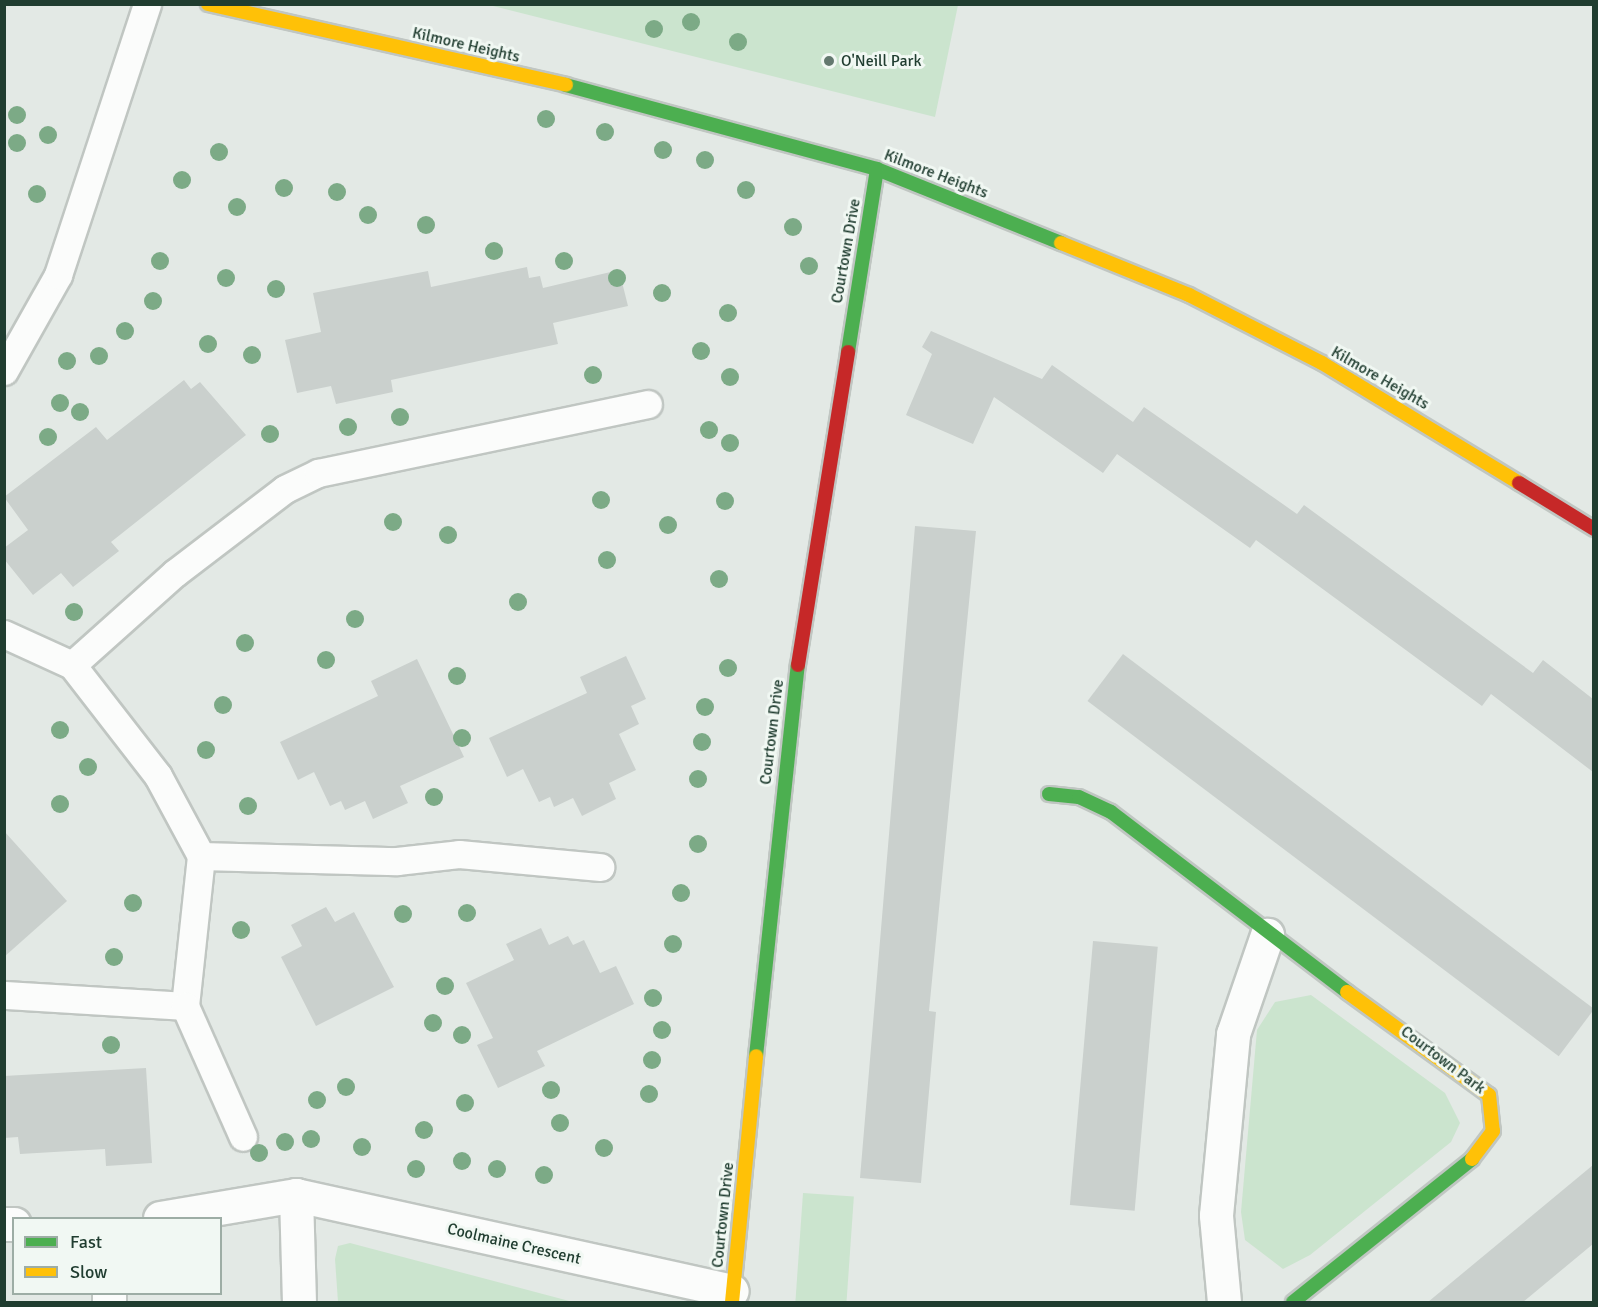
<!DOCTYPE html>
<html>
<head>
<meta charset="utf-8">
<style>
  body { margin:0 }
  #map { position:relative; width:1598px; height:1307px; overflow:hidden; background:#e3e9e5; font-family:Signika,sans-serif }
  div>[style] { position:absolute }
  .green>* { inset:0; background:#cbe4ce; transform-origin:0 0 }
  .building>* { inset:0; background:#cad0cd; transform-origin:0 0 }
  .roads { filter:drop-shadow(2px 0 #c0c6c2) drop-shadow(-2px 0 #c0c6c2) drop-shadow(0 2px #c0c6c2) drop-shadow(0 -2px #c0c6c2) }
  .lane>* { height:27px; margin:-13.5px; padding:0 13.5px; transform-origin:13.5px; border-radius:13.5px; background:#fbfcfb }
  .street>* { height:33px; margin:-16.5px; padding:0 16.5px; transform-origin:16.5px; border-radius:16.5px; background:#fbfcfb }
  .fast>* { height:14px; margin:-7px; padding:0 7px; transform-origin:7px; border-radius:7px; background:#4caf50 }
  .slow>* { height:14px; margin:-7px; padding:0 7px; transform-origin:7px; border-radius:7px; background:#ffc107 }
  .jam>* { height:14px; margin:-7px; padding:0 7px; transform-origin:7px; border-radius:7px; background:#c62828 }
  .trees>* { width:18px; height:18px; margin:-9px; border-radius:50%; background:#7caa86 }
  .dots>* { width:16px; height:16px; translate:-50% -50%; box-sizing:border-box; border:3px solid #f1f8f3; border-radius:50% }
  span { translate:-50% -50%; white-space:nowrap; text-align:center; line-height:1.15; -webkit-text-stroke:6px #f1f8f3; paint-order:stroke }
  .street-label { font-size:16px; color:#203d30 }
  .poi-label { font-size:16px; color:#203d30 }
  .left { translate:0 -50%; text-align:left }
  .frame { position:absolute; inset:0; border:6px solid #203d30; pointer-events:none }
  .legend { position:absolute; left:12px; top:1217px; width:210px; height:78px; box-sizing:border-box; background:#f1f8f3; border:2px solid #9dada5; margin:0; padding:8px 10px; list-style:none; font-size:18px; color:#203d30 }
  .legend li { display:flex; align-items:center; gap:12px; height:30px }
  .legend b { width:30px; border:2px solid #9dada5 }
</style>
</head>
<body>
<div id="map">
  <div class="green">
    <i style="clip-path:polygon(489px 5px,958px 5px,935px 117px)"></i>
    <i style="clip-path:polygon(1311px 995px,1445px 1093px,1460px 1123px,1451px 1142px,1310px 1255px,1283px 1269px,1245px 1240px,1241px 1212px,1257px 1030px,1275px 1002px)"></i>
    <i style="left:803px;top:1193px;width:51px;height:109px;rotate:4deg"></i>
    <i style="clip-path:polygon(350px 1243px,573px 1302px,338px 1302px,335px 1259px,338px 1246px)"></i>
  </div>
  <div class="building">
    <i style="clip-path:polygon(527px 267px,529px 278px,540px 276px,543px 288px,619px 270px,628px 306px,553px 323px,558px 344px,391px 380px,393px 392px,336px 404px,331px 386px,297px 393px,285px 340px,321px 332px,313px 293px,428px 271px,431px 287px)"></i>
    <i style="clip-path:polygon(931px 331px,1042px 379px,1052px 365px,1133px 422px,1144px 407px,1297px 514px,1304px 505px,1533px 673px,1543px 660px,1593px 699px,1593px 772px,1491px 694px,1482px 706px,1256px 540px,1250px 548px,1117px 454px,1103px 473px,994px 397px,973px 444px,906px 415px,932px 354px,922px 347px)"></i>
    <i style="clip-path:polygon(184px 380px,191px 389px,200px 382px,246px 435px,111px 542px,119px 551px,73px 587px,61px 573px,33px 595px,4px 559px,4px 548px,28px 530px,4px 497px,96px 427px,107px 440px)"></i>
    <i style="clip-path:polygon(915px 526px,976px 531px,929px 1011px,936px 1012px,921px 1183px,860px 1178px)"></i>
    <i style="left:1123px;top:654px;width:590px;height:59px;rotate:37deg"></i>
    <i style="clip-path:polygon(626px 656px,646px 699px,631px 706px,639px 724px,619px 734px,636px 770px,609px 783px,616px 799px,582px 816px,573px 798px,554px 807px,550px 797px,539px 802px,523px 769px,507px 777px,489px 738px,587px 693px,580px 677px)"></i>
    <i style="clip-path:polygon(417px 659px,464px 757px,400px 786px,408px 803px,373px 819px,365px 801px,345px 810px,341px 801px,330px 806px,314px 772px,298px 780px,280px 742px,378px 696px,371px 681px)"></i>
    <i style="clip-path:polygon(4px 831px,67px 901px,4px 957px)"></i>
    <i style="clip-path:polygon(326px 907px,335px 922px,354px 912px,394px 987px,316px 1026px,281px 957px,302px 946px,291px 925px)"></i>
    <i style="clip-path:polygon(541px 928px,549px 945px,568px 936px,573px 945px,584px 940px,600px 973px,616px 966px,634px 1004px,537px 1051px,545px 1066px,498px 1088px,477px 1045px,493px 1038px,466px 983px,514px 960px,506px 944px)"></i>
    <i style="left:1093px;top:941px;width:65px;height:265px;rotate:5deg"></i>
    <i style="clip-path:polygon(146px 1068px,152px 1163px,106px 1166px,105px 1149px,20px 1154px,18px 1137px,4px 1138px,4px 1076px)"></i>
    <i style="clip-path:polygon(1593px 1165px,1593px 1244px,1523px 1302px,1428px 1302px)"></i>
  </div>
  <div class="roads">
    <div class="lane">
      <i style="left:4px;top:371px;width:110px;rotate:-60.6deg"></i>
      <i style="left:58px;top:275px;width:285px;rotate:-71.8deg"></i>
      <i style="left:4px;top:634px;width:75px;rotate:24.5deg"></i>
      <i style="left:72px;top:665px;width:140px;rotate:52.2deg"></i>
      <i style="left:158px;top:776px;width:91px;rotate:61.7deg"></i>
      <i style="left:201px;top:856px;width:151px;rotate:96.1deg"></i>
      <i style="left:185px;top:1006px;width:181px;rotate:-176.5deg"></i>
      <i style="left:72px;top:665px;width:138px;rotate:-41.8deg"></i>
      <i style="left:175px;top:573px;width:138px;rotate:-37.4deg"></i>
      <i style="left:285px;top:489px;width:37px;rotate:-26deg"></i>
      <i style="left:318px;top:473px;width:337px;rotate:-11.8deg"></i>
      <i style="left:201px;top:856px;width:196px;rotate:1.5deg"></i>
      <i style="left:397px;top:861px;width:62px;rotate:-6.4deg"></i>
      <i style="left:459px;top:854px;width:142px;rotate:5.3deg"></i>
      <i style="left:185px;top:1006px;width:143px;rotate:66.1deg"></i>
    </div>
    <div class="street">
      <i style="left:296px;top:1195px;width:107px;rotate:88.4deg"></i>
      <i style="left:160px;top:1218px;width:138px;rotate:-9.6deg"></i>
      <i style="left:296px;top:1195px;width:446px;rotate:12.4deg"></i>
      <i style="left:4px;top:1224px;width:10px"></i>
      <i style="left:109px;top:1294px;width:8px;rotate:90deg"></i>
      <i style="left:1224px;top:1302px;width:87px;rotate:-95.3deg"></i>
      <i style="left:1216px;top:1215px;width:182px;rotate:-84.6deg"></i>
      <i style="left:1233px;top:1034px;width:105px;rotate:-71deg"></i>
    </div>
    <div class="fast">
      <i style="left:566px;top:85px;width:322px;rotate:15.1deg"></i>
      <i style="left:877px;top:169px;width:198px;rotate:21.9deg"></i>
      <i style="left:848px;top:352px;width:185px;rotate:-81deg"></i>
      <i style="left:1049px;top:794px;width:30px;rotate:6deg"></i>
      <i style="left:1079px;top:797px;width:35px;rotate:25deg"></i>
      <i style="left:1111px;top:812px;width:297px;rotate:37.3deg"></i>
      <i style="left:756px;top:1056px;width:393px;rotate:-83.9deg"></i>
      <i style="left:1293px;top:1302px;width:229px;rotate:-38.6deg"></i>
    </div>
    <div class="slow">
      <i style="left:208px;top:4px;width:367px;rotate:12.7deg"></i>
      <i style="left:1061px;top:243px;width:138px;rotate:22.1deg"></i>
      <i style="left:1189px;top:295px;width:149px;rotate:27.1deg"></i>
      <i style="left:1322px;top:363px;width:231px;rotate:31.3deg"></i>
      <i style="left:1347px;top:992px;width:175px;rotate:36deg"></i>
      <i style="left:1489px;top:1095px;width:36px;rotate:84deg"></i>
      <i style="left:1493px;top:1131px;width:35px;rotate:127deg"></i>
      <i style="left:732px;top:1302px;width:247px;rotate:-84.4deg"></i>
    </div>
    <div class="jam">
      <i style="left:1519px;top:483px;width:88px;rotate:31.5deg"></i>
      <i style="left:798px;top:665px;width:317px;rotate:-80.9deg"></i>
    </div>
  </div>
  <div class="trees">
    <i style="left:691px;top:22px"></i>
    <i style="left:654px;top:29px"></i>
    <i style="left:738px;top:42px"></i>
    <i style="left:17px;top:115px"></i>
    <i style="left:546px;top:119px"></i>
    <i style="left:605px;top:132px"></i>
    <i style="left:48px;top:135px"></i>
    <i style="left:17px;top:143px"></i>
    <i style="left:663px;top:150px"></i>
    <i style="left:219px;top:152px"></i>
    <i style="left:705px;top:160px"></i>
    <i style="left:182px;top:180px"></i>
    <i style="left:284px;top:188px"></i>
    <i style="left:746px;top:190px"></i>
    <i style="left:337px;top:192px"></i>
    <i style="left:37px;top:194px"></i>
    <i style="left:237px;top:207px"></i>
    <i style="left:368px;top:215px"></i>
    <i style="left:426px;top:225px"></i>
    <i style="left:793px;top:227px"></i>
    <i style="left:494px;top:251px"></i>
    <i style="left:160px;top:261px"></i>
    <i style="left:564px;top:261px"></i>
    <i style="left:809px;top:266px"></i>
    <i style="left:226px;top:278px"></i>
    <i style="left:617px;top:278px"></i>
    <i style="left:276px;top:289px"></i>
    <i style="left:662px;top:293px"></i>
    <i style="left:153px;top:301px"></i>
    <i style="left:728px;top:313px"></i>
    <i style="left:125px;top:331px"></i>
    <i style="left:208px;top:344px"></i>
    <i style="left:701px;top:351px"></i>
    <i style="left:252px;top:355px"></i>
    <i style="left:99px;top:356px"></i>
    <i style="left:67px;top:361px"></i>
    <i style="left:593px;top:375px"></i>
    <i style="left:730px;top:377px"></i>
    <i style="left:60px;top:403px"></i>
    <i style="left:80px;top:412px"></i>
    <i style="left:400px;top:417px"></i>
    <i style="left:348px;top:427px"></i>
    <i style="left:709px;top:430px"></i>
    <i style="left:270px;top:434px"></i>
    <i style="left:48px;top:437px"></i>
    <i style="left:730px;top:443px"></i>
    <i style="left:601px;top:500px"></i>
    <i style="left:725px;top:501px"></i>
    <i style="left:393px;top:522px"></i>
    <i style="left:668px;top:525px"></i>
    <i style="left:448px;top:535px"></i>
    <i style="left:607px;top:560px"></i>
    <i style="left:719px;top:579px"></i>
    <i style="left:518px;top:602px"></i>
    <i style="left:74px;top:612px"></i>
    <i style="left:355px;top:619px"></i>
    <i style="left:245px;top:643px"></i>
    <i style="left:326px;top:660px"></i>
    <i style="left:728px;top:668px"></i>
    <i style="left:457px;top:676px"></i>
    <i style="left:223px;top:705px"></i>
    <i style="left:705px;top:707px"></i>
    <i style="left:60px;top:730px"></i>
    <i style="left:462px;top:738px"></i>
    <i style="left:702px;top:742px"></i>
    <i style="left:206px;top:750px"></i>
    <i style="left:88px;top:767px"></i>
    <i style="left:698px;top:779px"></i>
    <i style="left:434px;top:797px"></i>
    <i style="left:60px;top:804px"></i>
    <i style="left:248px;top:806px"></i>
    <i style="left:698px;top:844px"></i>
    <i style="left:681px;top:893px"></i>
    <i style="left:133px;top:903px"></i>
    <i style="left:467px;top:913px"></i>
    <i style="left:403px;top:914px"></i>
    <i style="left:241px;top:930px"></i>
    <i style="left:673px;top:944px"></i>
    <i style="left:114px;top:957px"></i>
    <i style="left:445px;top:986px"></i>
    <i style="left:653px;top:998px"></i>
    <i style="left:433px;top:1023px"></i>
    <i style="left:662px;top:1030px"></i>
    <i style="left:462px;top:1035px"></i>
    <i style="left:111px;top:1045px"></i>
    <i style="left:652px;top:1060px"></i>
    <i style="left:346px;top:1087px"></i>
    <i style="left:551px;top:1090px"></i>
    <i style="left:649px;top:1094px"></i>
    <i style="left:317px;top:1100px"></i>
    <i style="left:465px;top:1103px"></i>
    <i style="left:560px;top:1123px"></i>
    <i style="left:424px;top:1130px"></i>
    <i style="left:311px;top:1139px"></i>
    <i style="left:285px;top:1142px"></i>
    <i style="left:362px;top:1147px"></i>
    <i style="left:604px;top:1148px"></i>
    <i style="left:259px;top:1153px"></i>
    <i style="left:462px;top:1161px"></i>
    <i style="left:416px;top:1169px"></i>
    <i style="left:497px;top:1169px"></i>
    <i style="left:544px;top:1175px"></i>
  </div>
  <div class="dots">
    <i style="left:829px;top:61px;background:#64796f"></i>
  </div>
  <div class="street-label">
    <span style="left:466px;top:45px;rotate:13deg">Kilmore Heights</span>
    <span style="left:936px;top:174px;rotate:21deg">Kilmore Heights</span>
    <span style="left:846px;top:251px;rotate:-80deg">Courtown Drive</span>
    <span style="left:1380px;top:378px;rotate:30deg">Kilmore Heights</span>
    <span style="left:772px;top:732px;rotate:-83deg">Courtown Drive</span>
    <span style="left:1443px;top:1060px;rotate:37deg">Courtown Park</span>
    <span style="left:723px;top:1215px;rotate:-84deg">Courtown Drive</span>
    <span style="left:514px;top:1244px;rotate:13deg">Coolmaine Crescent</span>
  </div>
  <div class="poi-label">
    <span class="left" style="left:841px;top:61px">O'Neill Park</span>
  </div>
  <div class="frame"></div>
  <ul class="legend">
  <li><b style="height:8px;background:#4caf50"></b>Fast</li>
  <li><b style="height:8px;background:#ffc107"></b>Slow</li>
  </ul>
</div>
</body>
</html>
